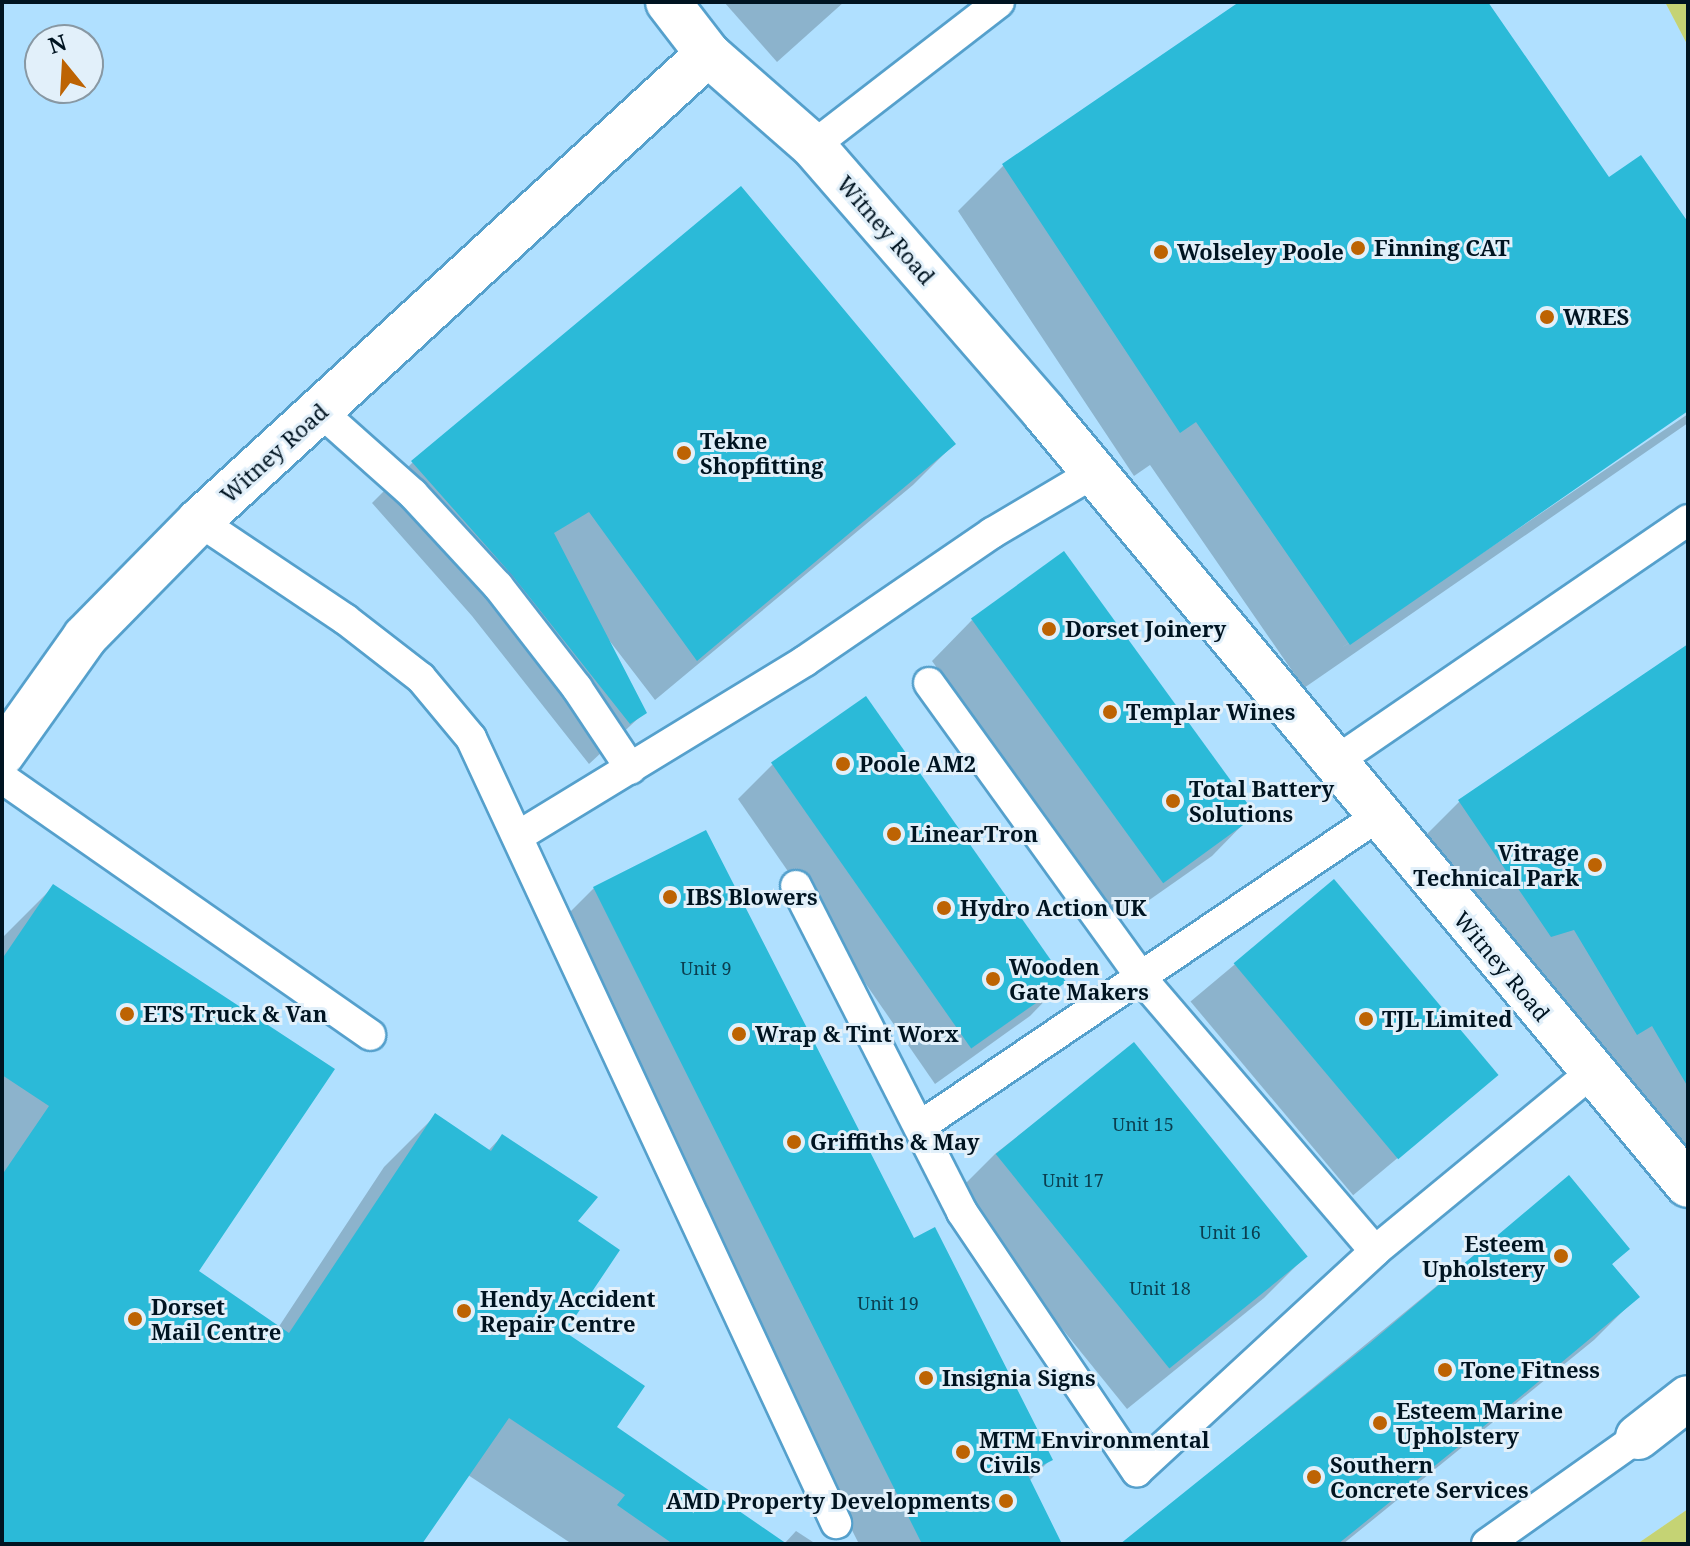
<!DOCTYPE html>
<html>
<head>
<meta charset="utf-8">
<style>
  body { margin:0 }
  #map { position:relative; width:1690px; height:1546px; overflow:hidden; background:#c9e5f8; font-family:"Noto Serif",serif }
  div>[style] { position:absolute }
  .built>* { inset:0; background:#b0e0ff }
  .green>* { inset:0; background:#c5d374 }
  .shadow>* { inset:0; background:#0003; transform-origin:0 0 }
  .building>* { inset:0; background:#2bbad8; transform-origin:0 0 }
  .roads { filter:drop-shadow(2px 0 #55a0cc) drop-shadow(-2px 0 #55a0cc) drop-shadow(0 2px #55a0cc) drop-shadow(0 -2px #55a0cc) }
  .lane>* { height:30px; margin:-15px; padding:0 15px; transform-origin:15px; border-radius:15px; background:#fff }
  .street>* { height:44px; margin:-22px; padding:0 22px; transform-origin:22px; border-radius:22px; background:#fff }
  .dots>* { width:22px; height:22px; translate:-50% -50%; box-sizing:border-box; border:4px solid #e2f0fa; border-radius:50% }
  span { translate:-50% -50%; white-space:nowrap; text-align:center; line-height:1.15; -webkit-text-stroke:6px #e2f0fa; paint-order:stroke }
  .number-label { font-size:18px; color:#0b3e4f }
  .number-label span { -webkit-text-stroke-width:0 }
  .street-label { font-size:22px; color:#001421 }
  .poi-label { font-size:22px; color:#001421; font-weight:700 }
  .left { translate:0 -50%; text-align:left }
  .right { translate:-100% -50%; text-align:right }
  .frame { position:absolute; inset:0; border:4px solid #001421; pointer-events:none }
  .north { position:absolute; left:24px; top:24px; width:80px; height:80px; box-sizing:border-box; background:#e2f0fa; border:2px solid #8898a3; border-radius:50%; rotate:342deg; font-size:22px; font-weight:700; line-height:32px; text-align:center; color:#001421 }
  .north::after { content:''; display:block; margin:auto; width:28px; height:36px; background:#bd6303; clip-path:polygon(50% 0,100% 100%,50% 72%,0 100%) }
</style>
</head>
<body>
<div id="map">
  <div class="built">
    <i style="clip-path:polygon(evenodd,2px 2px,1665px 2px,1688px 46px,1688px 1509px,1637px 1544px,2px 1544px,2px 2px,40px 40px,88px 40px,88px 88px,40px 88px,40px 40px)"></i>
  </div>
  <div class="green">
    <i style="clip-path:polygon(1665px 2px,1688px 2px,1688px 46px)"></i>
    <i style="clip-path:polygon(1688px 1509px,1688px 1544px,1637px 1544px)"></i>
  </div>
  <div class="shadow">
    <i style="clip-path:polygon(724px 2px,844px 2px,777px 62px)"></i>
    <i style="clip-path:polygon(1244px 2px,1486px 2px,1608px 180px,1688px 226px,1688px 409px,1340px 649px,1688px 414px,1688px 423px,1304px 688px,1150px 465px,1134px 476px,958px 211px,1003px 166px)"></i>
    <i style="clip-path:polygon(740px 188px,954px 444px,913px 485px,655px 700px,602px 631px,644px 713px,589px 764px,472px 616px,372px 503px,412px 463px)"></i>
    <i style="clip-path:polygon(972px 620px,1252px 815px,1212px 856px,1118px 922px,932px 661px)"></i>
    <i style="clip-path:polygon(1688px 646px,1688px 1164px,1408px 853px,1459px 802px)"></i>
    <i style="clip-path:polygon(865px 699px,1064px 981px,1030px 1016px,935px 1084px,738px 799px,772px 765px)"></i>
    <i style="left:1333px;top:882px;width:253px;height:186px;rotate:50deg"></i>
    <i style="clip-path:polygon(54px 886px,196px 1271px,278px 1328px,384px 1167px,435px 1116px,488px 1151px,502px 1136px,575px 1221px,562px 1333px,615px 1427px,783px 1544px,572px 1544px,468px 1475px,420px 1544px,2px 1544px,2px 938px)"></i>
    <i style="clip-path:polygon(594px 888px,913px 1240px,1051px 1459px,1029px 1481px,1060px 1544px,859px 1544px,550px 932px)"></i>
    <i style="clip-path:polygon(1134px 1045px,1305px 1257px,1264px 1298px,1127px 1409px,954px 1195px,995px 1154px)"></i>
    <i style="clip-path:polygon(1568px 1178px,1628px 1249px,1611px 1265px,1637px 1297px,1594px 1340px,1343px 1544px,1123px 1544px)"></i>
    <i style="clip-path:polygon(796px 1531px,816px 1544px,784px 1544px)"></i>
  </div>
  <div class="building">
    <i style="clip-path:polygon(1239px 2px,1488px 2px,1609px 177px,1641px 155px,1688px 222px,1688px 411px,1350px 645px,1196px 422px,1180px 433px,1002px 164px)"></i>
    <i style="clip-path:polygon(741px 186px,956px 444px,697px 661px,589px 512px,554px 533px,647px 713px,630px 724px,512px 575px,411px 461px)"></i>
    <i style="left:1064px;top:551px;width:327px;height:115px;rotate:54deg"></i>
    <i style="clip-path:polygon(1688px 644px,1688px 1087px,1652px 1026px,1637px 1035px,1574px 930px,1551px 937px,1458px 800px)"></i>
    <i style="left:866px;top:696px;width:349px;height:116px;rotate:55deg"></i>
    <i style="clip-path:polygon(706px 830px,914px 1238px,935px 1227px,1053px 1460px,1027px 1473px,1062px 1544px,922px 1544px,593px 887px)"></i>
    <i style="left:1334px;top:879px;width:256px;height:131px;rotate:50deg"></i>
    <i style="clip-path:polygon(53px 884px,335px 1069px,199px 1271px,289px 1333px,435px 1113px,491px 1151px,502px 1134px,598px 1197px,578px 1221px,620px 1250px,565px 1332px,645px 1386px,617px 1427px,787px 1544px,673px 1544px,617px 1505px,625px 1495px,509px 1418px,422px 1544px,2px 1544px,2px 1175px,49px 1106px,2px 1075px,2px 959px)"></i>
    <i style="left:1134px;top:1042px;width:276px;height:178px;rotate:51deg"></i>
    <i style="clip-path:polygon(1569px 1175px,1630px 1249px,1612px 1264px,1640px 1297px,1520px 1397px,1338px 1544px,1120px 1544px,1370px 1343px)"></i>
  </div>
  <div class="roads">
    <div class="lane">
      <i style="left:813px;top:146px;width:235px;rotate:-37.7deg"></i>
      <i style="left:321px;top:412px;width:123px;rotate:41.7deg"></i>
      <i style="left:413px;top:494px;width:125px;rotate:47.3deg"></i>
      <i style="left:498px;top:586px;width:129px;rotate:52.2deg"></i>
      <i style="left:577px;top:688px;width:97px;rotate:56.3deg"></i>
      <i style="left:199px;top:521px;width:176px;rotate:33.9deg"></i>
      <i style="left:345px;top:619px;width:96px;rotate:37.8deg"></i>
      <i style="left:421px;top:678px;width:78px;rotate:50.2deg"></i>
      <i style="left:471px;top:738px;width:866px;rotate:65.06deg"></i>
      <i style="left:929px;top:683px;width:372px;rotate:54.2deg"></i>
      <i style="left:1147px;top:985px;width:350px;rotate:49.4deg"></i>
      <i style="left:1335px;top:762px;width:428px;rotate:-34.4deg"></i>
      <i style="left:2px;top:778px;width:449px;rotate:34.9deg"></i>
      <i style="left:520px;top:835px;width:334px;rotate:-31.4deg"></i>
      <i style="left:805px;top:661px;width:227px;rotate:-34.4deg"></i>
      <i style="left:992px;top:533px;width:120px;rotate:-30.6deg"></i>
      <i style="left:796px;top:886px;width:366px;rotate:63deg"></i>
      <i style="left:962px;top:1212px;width:313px;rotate:56deg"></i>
      <i style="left:1137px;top:1471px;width:324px;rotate:-42.7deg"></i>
      <i style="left:1375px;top:1251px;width:280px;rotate:-39.5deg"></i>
      <i style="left:922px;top:1125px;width:551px;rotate:-34.12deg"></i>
      <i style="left:1487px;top:1544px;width:185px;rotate:-35.3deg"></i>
    </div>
    <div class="street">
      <i style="left:668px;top:2px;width:66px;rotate:52.4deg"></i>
      <i style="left:2px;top:754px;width:143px;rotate:-54.6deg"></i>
      <i style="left:85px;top:637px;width:163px;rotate:-45.5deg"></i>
      <i style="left:199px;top:521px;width:691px;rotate:-42.54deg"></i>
      <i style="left:708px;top:54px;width:140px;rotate:41.2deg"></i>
      <i style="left:813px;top:146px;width:352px;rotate:49deg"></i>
      <i style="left:1044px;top:412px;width:1006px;rotate:50.2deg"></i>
      <i style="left:1638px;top:1437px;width:63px;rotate:-38deg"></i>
    </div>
  </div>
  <div class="dots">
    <i style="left:1358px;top:248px;background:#bd6303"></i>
    <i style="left:1161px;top:252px;background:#bd6303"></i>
    <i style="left:1547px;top:317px;background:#bd6303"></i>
    <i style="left:684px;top:453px;background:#bd6303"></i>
    <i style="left:1049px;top:629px;background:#bd6303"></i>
    <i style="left:1110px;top:712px;background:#bd6303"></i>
    <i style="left:843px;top:764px;background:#bd6303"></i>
    <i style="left:1173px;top:801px;background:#bd6303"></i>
    <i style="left:894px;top:834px;background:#bd6303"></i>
    <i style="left:1595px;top:865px;background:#bd6303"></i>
    <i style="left:670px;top:897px;background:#bd6303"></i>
    <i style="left:944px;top:908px;background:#bd6303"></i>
    <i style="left:993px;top:979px;background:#bd6303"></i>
    <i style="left:127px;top:1014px;background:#bd6303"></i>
    <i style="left:1366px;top:1019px;background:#bd6303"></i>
    <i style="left:739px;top:1034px;background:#bd6303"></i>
    <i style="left:794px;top:1142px;background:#bd6303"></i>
    <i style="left:1561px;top:1256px;background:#bd6303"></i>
    <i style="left:464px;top:1311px;background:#bd6303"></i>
    <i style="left:135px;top:1319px;background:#bd6303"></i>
    <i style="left:1445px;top:1370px;background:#bd6303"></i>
    <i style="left:926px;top:1378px;background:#bd6303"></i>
    <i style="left:1380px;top:1423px;background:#bd6303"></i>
    <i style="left:963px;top:1452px;background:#bd6303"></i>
    <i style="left:1314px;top:1477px;background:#bd6303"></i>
    <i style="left:1006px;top:1501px;background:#bd6303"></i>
  </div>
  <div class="number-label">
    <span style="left:706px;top:968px">Unit 9</span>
    <span style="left:1143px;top:1124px">Unit 15</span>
    <span style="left:1073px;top:1180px">Unit 17</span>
    <span style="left:1230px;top:1232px">Unit 16</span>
    <span style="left:1160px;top:1288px">Unit 18</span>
    <span style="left:888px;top:1303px">Unit 19</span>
  </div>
  <div class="street-label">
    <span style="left:886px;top:230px;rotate:49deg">Witney Road</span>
    <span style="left:274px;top:453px;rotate:-42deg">Witney Road</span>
    <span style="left:1502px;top:966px;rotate:50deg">Witney Road</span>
  </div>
  <div class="poi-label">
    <span class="left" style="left:1374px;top:248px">Finning CAT</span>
    <span class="left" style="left:1177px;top:252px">Wolseley Poole</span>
    <span class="left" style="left:1563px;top:317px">WRES</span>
    <span class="left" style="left:700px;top:453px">Tekne<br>Shopfitting</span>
    <span class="left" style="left:1065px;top:629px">Dorset Joinery</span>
    <span class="left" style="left:1126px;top:712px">Templar Wines</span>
    <span class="left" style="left:859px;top:764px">Poole AM2</span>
    <span class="left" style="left:1189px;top:801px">Total Battery<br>Solutions</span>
    <span class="left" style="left:910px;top:834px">LinearTron</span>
    <span class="right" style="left:1579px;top:865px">Vitrage<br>Technical Park</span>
    <span class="left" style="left:686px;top:897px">IBS Blowers</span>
    <span class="left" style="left:960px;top:908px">Hydro Action UK</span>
    <span class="left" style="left:1009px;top:979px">Wooden<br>Gate Makers</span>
    <span class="left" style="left:143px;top:1014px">ETS Truck &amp; Van</span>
    <span class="left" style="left:1382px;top:1019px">TJL Limited</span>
    <span class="left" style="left:755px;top:1034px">Wrap &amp; Tint Worx</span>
    <span class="left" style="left:810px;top:1142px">Griffiths &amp; May</span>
    <span class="right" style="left:1545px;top:1256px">Esteem<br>Upholstery</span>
    <span class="left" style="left:480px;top:1311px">Hendy Accident<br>Repair Centre</span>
    <span class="left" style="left:151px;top:1319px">Dorset<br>Mail Centre</span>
    <span class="left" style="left:1461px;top:1370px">Tone Fitness</span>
    <span class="left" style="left:942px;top:1378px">Insignia Signs</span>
    <span class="left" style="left:1396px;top:1423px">Esteem Marine<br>Upholstery</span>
    <span class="left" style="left:979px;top:1452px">MTM Environmental<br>Civils</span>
    <span class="left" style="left:1330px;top:1477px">Southern<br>Concrete Services</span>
    <span class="right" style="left:990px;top:1501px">AMD Property Developments</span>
  </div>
  <div class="frame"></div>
  <div class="north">N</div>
</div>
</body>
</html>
